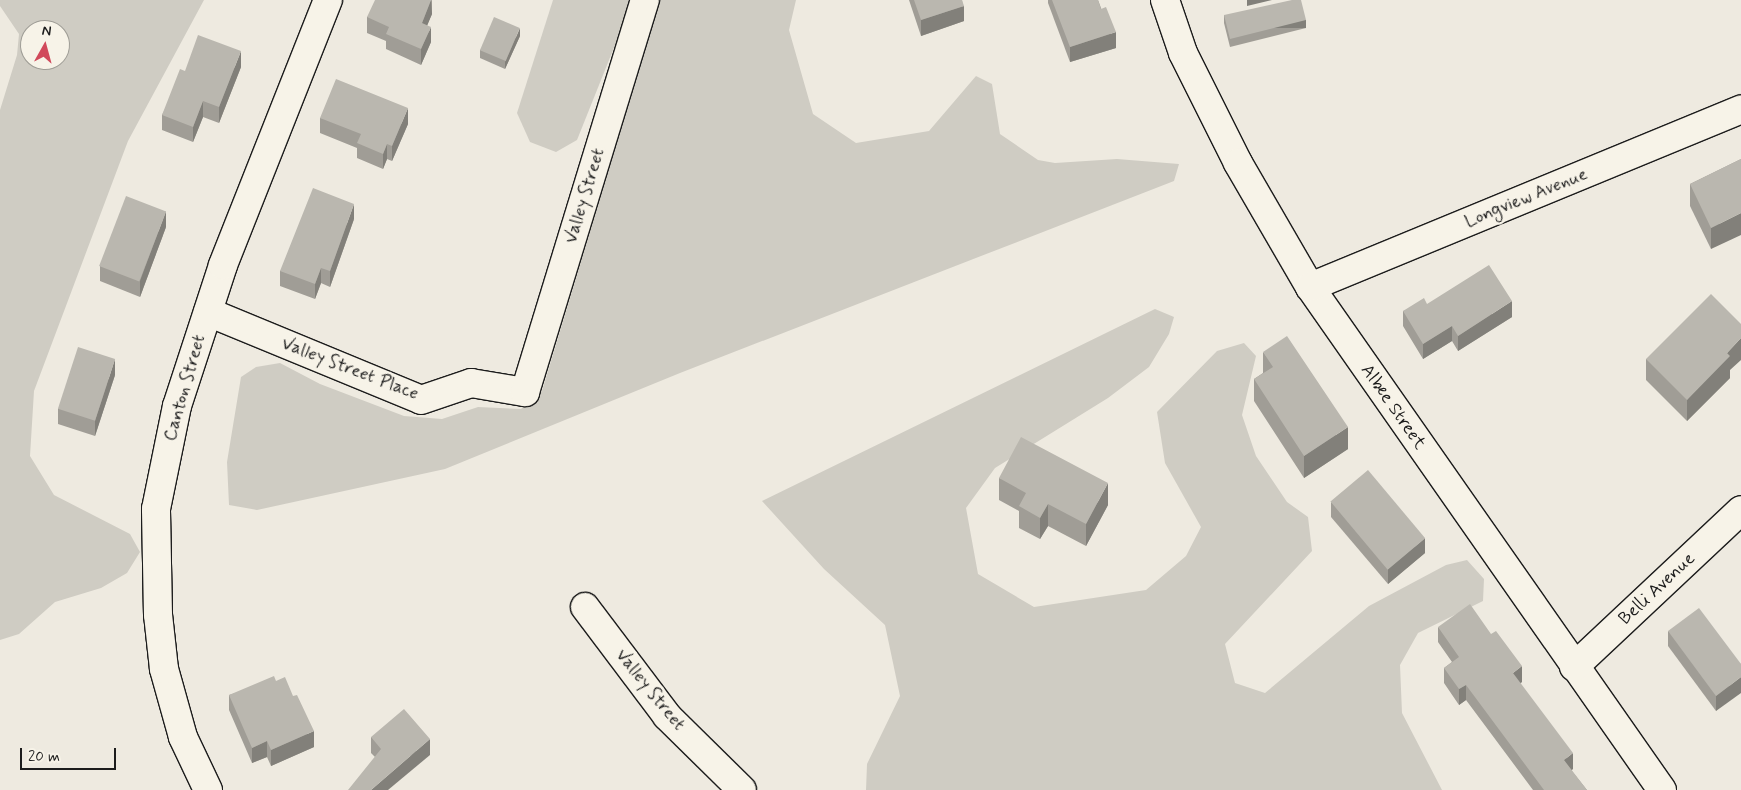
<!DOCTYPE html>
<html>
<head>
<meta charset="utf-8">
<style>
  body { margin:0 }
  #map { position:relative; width:1741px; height:790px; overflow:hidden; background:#eeeae0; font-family:Mynerve,sans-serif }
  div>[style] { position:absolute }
  .green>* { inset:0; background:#cfccc3 }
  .roads { filter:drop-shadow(1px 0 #1c1c1c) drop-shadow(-1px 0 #1c1c1c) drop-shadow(0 1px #1c1c1c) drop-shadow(0 -1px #1c1c1c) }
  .minor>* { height:28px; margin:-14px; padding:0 14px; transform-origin:14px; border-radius:14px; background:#f7f3e8 }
  .wall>* { inset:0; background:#a09d96 }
  .shaded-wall>* { inset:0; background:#82807a; transform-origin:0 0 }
  .building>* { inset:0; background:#bab7af; transform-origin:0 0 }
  span { translate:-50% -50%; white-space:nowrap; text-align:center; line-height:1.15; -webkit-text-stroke:5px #f7f3e8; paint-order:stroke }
  .street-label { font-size:18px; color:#1c1c1c }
  .north { position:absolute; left:20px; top:20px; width:50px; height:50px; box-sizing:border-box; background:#f7f3e8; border:1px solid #9f9d96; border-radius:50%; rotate:7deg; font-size:14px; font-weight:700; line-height:20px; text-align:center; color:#1c1c1c }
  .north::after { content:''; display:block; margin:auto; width:18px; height:22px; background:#d1495b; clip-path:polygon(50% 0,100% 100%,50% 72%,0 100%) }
  .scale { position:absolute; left:20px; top:748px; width:96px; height:22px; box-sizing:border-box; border:2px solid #1c1c1c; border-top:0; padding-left:6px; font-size:15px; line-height:18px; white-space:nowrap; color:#1c1c1c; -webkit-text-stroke:4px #f7f3e8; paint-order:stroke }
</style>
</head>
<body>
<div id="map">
  <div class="green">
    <i style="clip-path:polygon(evenodd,0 0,204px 0,128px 141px,34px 391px,30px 456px,54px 495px,130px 534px,140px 552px,127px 573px,101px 588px,55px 602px,19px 634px,0 640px,0 110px,17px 55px,19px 34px,0 6px,0 0,30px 30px,60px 30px,60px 60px,30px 60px,30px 30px)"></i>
    <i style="clip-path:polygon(553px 0,633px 0,577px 140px,556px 152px,530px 142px,517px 113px)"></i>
    <i style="clip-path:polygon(660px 0,796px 0,789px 30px,813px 114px,856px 143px,929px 131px,976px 76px,992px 84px,1000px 134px,1038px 160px,1055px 163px,1117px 159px,1179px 164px,1174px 181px,680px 373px,445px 469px,257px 510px,229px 505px,227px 462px,241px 377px,256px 367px,280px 363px,320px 384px,404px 416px,442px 419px,478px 407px,521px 409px,542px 391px)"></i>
    <i style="clip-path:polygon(1155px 309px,1174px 317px,1169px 334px,1149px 367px,1108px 398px,995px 468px,966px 508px,978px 574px,1034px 607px,1146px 590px,1186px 556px,1201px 527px,1165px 463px,1157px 412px,1217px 351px,1244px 343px,1256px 356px,1242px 415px,1256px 456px,1287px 502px,1308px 517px,1312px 551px,1225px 644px,1235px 683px,1265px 693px,1369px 606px,1446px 565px,1467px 560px,1484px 579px,1483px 601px,1418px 633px,1400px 665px,1402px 713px,1442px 790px,866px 790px,867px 764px,900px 696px,885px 625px,824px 569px,762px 501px)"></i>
  </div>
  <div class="roads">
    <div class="minor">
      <i style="left:1165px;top:0;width:56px;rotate:71.2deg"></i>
      <i style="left:1183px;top:53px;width:123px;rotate:63.4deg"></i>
      <i style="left:1238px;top:163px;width:143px;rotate:59.9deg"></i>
      <i style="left:1310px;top:287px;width:614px;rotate:55.02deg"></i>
      <i style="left:1310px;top:287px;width:466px;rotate:-22.4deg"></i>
      <i style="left:208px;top:312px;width:230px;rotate:22.4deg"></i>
      <i style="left:421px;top:400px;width:53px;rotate:-18.8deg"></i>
      <i style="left:471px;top:383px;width:55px;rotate:9.5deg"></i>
      <i style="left:525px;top:392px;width:410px;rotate:-73deg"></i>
      <i style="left:585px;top:607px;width:136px;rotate:53deg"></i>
      <i style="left:667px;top:716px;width:105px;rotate:44.6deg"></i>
      <i style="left:1574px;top:667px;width:229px;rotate:-43.2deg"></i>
      <i style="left:208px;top:790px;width:59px;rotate:-115.3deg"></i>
      <i style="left:183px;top:737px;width:71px;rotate:-105.6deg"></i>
      <i style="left:164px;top:669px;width:54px;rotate:-96.3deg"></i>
      <i style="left:158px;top:615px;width:106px;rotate:-91.1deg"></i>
      <i style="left:156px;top:509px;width:105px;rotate:-78.5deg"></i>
      <i style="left:177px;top:406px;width:148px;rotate:-71.9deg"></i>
      <i style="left:223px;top:265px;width:285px;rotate:-68.4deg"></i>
    </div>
  </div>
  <div class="wall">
    <i style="clip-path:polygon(432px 0,432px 14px,427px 25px,431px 42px,421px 65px,386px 49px,386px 41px,367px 33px,367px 17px)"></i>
    <i style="clip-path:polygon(909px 0,962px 0,964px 21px,921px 36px)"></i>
    <i style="clip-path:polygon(1048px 0,1098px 0,1116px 48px,1070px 62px,1048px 3px)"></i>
    <i style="clip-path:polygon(1224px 15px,1306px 28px,1230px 47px,1224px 23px)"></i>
    <i style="clip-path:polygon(520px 36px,505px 69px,480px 58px,480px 50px)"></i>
    <i style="clip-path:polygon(241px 67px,219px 123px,203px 117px,193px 142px,162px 130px,162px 115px,185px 71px)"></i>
    <i style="clip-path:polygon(320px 118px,408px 124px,392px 161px,387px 159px,383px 169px,357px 158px,357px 148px,320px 133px)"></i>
    <i style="clip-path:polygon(1741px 159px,1711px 249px,1690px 206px,1690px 184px)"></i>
    <i style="clip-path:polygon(354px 219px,330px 287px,321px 283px,315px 299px,280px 286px,280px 271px)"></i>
    <i style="clip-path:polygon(166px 227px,140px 297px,100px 281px,100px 266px)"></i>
    <i style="clip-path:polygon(1427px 304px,1512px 317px,1458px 351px,1452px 341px,1423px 359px,1403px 326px,1403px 311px)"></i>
    <i style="clip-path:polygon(1263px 352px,1348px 449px,1304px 478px,1254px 401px,1254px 379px,1263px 373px)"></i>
    <i style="clip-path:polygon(1646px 359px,1730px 370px,1730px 378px,1687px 421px,1646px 380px)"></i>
    <i style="clip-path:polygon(115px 375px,95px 436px,58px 424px,58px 409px)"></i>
    <i style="clip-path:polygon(999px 478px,1108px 505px,1086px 546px,1048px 526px,1040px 539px,1019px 528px,1019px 511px,999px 500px)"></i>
    <i style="clip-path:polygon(1331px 502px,1425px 553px,1388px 584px,1331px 517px)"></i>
    <i style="clip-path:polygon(1438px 627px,1522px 682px,1520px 683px,1573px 769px,1571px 770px,1587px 790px,1533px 790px,1466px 700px,1459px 705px,1444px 683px,1444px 668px,1452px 662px,1438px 642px)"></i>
    <i style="clip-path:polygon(1668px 631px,1741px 664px,1716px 711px,1668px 646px)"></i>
    <i style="clip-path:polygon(276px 681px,314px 747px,271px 766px,267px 757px,252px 763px,229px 710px,229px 695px)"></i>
    <i style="clip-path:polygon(371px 737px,430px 755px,375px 757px,371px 753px)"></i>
  </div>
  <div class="shaded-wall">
    <i style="clip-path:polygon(431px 0,432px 14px,422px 38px,422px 23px)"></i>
    <i style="clip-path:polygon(1247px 0,1272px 0,1247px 6px)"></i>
    <i style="clip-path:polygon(964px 6px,964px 21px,921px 36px,921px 20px)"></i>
    <i style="left:1306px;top:20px;width:8px;height:78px;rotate:90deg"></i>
    <i style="clip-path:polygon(431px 27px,431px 42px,421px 65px,421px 49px)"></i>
    <i style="clip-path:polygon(520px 28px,520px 36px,505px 69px,505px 62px)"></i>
    <i style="clip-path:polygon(1116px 32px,1116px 48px,1070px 62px,1070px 47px)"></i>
    <i style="clip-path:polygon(241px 51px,241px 67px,219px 123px,219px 107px)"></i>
    <i style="clip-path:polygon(203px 101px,203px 117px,193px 142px,193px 127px)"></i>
    <i style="clip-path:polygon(408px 108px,408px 124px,392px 161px,392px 146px)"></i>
    <i style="clip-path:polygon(387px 144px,387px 159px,383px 169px,383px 154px)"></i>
    <i style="clip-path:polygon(354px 204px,354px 219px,330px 287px,330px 271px)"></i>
    <i style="clip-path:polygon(166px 211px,166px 227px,140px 297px,140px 281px)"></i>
    <i style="clip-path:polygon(1741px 213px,1741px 235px,1711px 249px,1711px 228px)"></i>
    <i style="clip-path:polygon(321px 268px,321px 283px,315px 299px,315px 284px)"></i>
    <i style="clip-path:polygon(1512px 301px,1512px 317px,1458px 351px,1458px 336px)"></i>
    <i style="clip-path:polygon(1452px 326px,1452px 341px,1423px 359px,1423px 344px)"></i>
    <i style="clip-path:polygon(1741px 338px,1741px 360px,1730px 370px,1730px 378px,1687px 421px,1687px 400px,1727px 353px)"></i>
    <i style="clip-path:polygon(115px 359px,115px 375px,95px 436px,95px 421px)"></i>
    <i style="clip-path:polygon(1348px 427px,1348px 449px,1304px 478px,1304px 456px)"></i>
    <i style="clip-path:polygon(1108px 483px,1108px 505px,1086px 546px,1086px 524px)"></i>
    <i style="clip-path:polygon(1048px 504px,1048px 526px,1040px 539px,1040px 518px)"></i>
    <i style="clip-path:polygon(1425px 538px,1425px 553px,1388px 584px,1388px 569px)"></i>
    <i style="clip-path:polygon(1522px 666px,1522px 682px,1513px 688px,1513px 673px)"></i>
    <i style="clip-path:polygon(1741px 677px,1741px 693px,1716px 711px,1716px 696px)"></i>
    <i style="clip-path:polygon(1466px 685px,1466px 700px,1459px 705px,1459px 689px)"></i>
    <i style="clip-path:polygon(314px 731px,314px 747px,271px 766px,271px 750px)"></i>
    <i style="clip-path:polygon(430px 739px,430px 755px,388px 790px,371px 790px)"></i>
    <i style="clip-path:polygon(267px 741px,267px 757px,252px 763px,252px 748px)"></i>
    <i style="clip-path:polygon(1573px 753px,1573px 769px,1564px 775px,1564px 760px)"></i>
  </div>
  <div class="building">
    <i style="clip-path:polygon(375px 0,431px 0,422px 23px,431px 27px,421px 49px,386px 34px,389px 27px,367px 17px)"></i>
    <i style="clip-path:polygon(914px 0,962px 0,964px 6px,921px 20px)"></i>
    <i style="clip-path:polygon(1052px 0,1098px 0,1101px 9px,1106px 7px,1116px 32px,1070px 47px)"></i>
    <i style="clip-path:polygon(1292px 0,1301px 0,1306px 20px,1230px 39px,1224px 15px)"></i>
    <i style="left:494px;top:17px;width:28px;height:36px;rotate:23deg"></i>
    <i style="clip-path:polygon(198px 35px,241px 51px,219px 107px,203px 101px,193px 127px,162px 115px,180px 69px,185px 71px)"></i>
    <i style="clip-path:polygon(336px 79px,408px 108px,392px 146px,387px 144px,383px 154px,357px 143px,361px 134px,320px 118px)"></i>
    <i style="clip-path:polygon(1741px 159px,1741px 213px,1711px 228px,1690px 184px)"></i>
    <i style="clip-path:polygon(313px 188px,354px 204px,330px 271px,321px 268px,315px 284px,280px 271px)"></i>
    <i style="left:126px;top:196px;width:43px;height:75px;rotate:21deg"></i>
    <i style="clip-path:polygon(1489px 265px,1512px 301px,1458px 336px,1452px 326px,1423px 344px,1403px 311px,1424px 298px,1427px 304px)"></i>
    <i style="clip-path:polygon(1711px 294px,1741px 324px,1741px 338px,1727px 353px,1730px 356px,1687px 400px,1646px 359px)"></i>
    <i style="clip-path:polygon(1287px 336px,1348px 427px,1304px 456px,1254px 379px,1273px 367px,1263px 352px)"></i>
    <i style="left:78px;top:347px;width:39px;height:65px;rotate:18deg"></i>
    <i style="clip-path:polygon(1021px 437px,1108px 483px,1086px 524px,1048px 504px,1040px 518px,1019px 506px,1026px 493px,999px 478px)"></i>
    <i style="left:1368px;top:470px;width:89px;height:49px;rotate:50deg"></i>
    <i style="clip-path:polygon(1470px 604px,1491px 634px,1496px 631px,1522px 666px,1513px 673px,1573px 753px,1564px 760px,1587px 790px,1544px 790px,1466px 685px,1459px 689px,1444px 668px,1459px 657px,1438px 627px)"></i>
    <i style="clip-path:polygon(1699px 608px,1741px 664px,1741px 677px,1716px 696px,1668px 631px)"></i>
    <i style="clip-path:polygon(274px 676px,276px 681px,285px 677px,293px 696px,297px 695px,314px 731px,271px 750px,267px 741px,252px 748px,229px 695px)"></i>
    <i style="clip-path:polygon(404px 709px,430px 739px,371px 790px,348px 790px,381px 749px,371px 737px)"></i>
  </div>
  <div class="street-label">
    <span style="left:585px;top:196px;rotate:-73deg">Valley Street</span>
    <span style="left:1526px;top:198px;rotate:-22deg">Longview Avenue</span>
    <span style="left:350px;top:369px;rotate:21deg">Valley Street Place</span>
    <span style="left:185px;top:388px;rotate:-74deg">Canton Street</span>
    <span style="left:1393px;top:407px;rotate:55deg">Albee Street</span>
    <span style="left:1657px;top:589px;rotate:-43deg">Belli Avenue</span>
    <span style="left:650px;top:690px;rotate:51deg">Valley Street</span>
  </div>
  <div class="north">N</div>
  <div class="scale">20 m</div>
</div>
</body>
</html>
